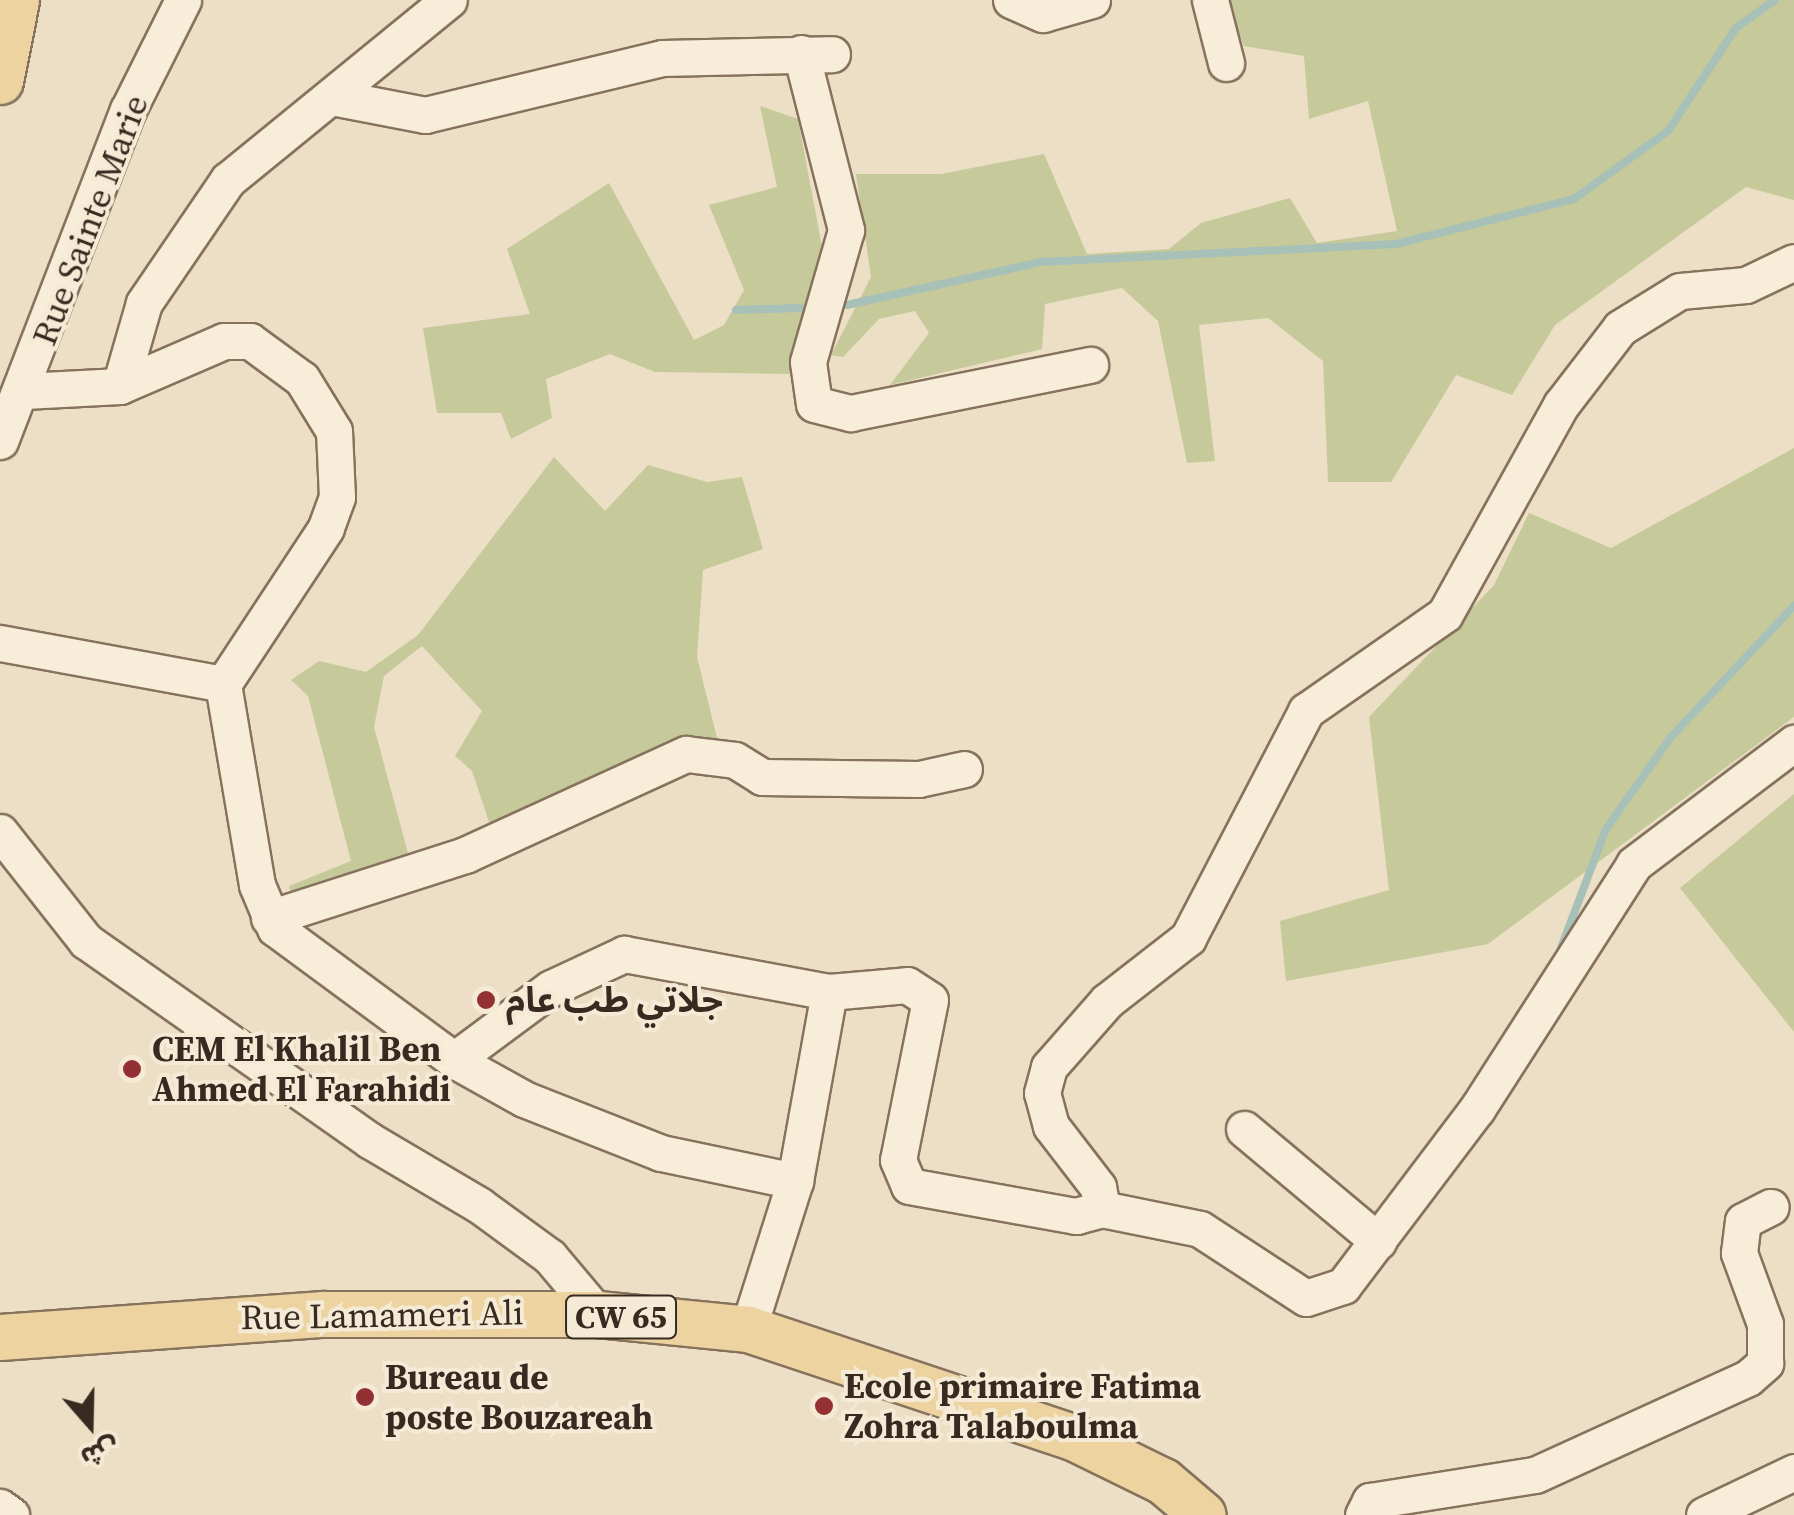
<!DOCTYPE html>
<html>
<head>
<meta charset="utf-8">
<style>
  body { margin:0 }
  #map { position:relative; width:1794px; height:1515px; overflow:hidden; background:#ecdfc6; font-family:"Source Serif 4","Noto Sans Arabic",serif }
  div>[style] { position:absolute }
  .green>* { inset:0; background:#c6ca9a }
  .stream>* { height:8px; margin:-4px; padding:0 4px; transform-origin:4px; border-radius:4px; background:#a7c0b8 }
  .roads { filter:drop-shadow(2px 0 #86725d) drop-shadow(-2px 0 #86725d) drop-shadow(0 2px #86725d) drop-shadow(0 -2px #86725d) }
  .minor>* { height:35px; margin:-17.5px; padding:0 17.5px; transform-origin:17.5px; border-radius:17.5px; background:#f7edd9 }
  .major>* { height:45px; margin:-22.5px; padding:0 22.5px; transform-origin:22.5px; border-radius:22.5px; background:#edd3a0 }
  .dots>* { width:28px; height:28px; translate:-50% -50%; box-sizing:border-box; border:5px solid #f4ead5; border-radius:50% }
  span { translate:-50% -50%; white-space:nowrap; text-align:center; line-height:1.15; -webkit-text-stroke:8px #f4ead5; paint-order:stroke }
  .shield-label span { padding:2px 8px; background:#f4ead5; border:2px solid; border-radius:8px; -webkit-text-stroke-width:0 }
  .shield-label { font-size:32px; color:#372a20; font-weight:700 }
  .street-label { font-size:35px; color:#372a20 }
  .poi-label { font-size:35px; color:#372a20; font-weight:700 }
  .left { translate:0 -50%; text-align:left }
  .north { position:absolute; left:40px; top:1375px; width:100px; height:100px; -webkit-text-stroke:8px #f4ead5; paint-order:stroke; rotate:160deg; font-size:28px; font-weight:700; line-height:40px; text-align:center; color:#372a20 }
  .north::after { content:''; display:block; margin:auto; width:35px; height:45px; background:#372a20; clip-path:polygon(50% 0,100% 100%,50% 72%,0 100%) }
</style>
</head>
<body>
<div id="map">
  <div class="green">
    <i style="clip-path:polygon(1227px 0,1794px 0,1794px 200px,1746px 187px,1555px 325px,1512px 395px,1456px 375px,1391px 482px,1328px 482px,1323px 361px,1268px 318px,1199px 325px,1215px 461px,1187px 463px,1158px 321px,1122px 288px,1045px 304px,1042px 349px,890px 385px,929px 333px,915px 311px,879px 319px,843px 357px,831px 355px,871px 277px,856px 174px,941px 174px,1044px 154px,1087px 254px,1169px 249px,1201px 223px,1290px 198px,1317px 243px,1397px 231px,1368px 101px,1309px 119px,1304px 56px,1244px 46px)"></i>
    <i style="clip-path:polygon(760px 106px,798px 119px,823px 252px,791px 374px,655px 372px,610px 354px,546px 379px,552px 418px,511px 439px,501px 413px,437px 413px,423px 328px,530px 314px,507px 249px,609px 183px,694px 340px,724px 325px,744px 290px,709px 205px,777px 187px)"></i>
    <i style="clip-path:polygon(1794px 448px,1794px 717px,1488px 944px,1286px 981px,1280px 921px,1389px 890px,1369px 717px,1494px 585px,1529px 513px,1611px 548px)"></i>
    <i style="clip-path:polygon(554px 457px,605px 511px,648px 465px,707px 482px,742px 477px,763px 549px,703px 570px,697px 657px,718px 742px,493px 834px,472px 771px,455px 756px,482px 711px,422px 646px,384px 676px,374px 727px,409px 857px,292px 898px,289px 886px,351px 861px,308px 696px,291px 680px,319px 661px,366px 672px,418px 635px)"></i>
    <i style="clip-path:polygon(1794px 794px,1794px 1032px,1680px 888px)"></i>
  </div>
  <div class="stream">
    <i style="left:847px;top:305px;width:199px;rotate:-12.5deg"></i>
    <i style="left:1041px;top:262px;width:355px;rotate:-2.9deg"></i>
    <i style="left:1396px;top:244px;width:184px;rotate:-14.2deg"></i>
    <i style="left:1574px;top:199px;width:116px;rotate:-35.9deg"></i>
    <i style="left:1668px;top:131px;width:123px;rotate:-56.6deg"></i>
    <i style="left:1736px;top:28px;width:48px;rotate:-35.7deg"></i>
    <i style="left:736px;top:310px;width:64px;rotate:-1.8deg"></i>
    <i style="left:1561px;top:948px;width:127px;rotate:-69.3deg"></i>
    <i style="left:1606px;top:829px;width:113px;rotate:-54.8deg"></i>
    <i style="left:1671px;top:737px;width:180px;rotate:-46.8deg"></i>
  </div>
  <div class="roads">
    <div class="minor">
      <i style="left:1011px;top:0;width:35px;rotate:24deg"></i>
      <i style="left:1043px;top:14px;width:51px;rotate:-15.9deg"></i>
      <i style="left:1210px;top:0;width:65px;rotate:75.7deg"></i>
      <i style="left:801px;top:53px;width:183px;rotate:75.7deg"></i>
      <i style="left:846px;top:230px;width:137px;rotate:106.1deg"></i>
      <i style="left:808px;top:362px;width:42px;rotate:81.9deg"></i>
      <i style="left:814px;top:404px;width:38px;rotate:14deg"></i>
      <i style="left:851px;top:413px;width:244px;rotate:-11.4deg"></i>
      <i style="left:337px;top:98px;width:90px;rotate:10.9deg"></i>
      <i style="left:425px;top:115px;width:244px;rotate:-13.5deg"></i>
      <i style="left:662px;top:58px;width:170px;rotate:-1.3deg"></i>
      <i style="left:120px;top:386px;width:113px;rotate:-23.4deg"></i>
      <i style="left:224px;top:341px;width:26px"></i>
      <i style="left:250px;top:341px;width:64px;rotate:36.2deg"></i>
      <i style="left:302px;top:379px;width:61px;rotate:58.4deg"></i>
      <i style="left:334px;top:431px;width:66px;rotate:87.4deg"></i>
      <i style="left:337px;top:497px;width:33px;rotate:110deg"></i>
      <i style="left:326px;top:528px;width:187px;rotate:123.4deg"></i>
      <i style="left:223px;top:684px;width:204px;rotate:80.4deg"></i>
      <i style="left:257px;top:885px;width:47px;rotate:67.3deg"></i>
      <i style="left:275px;top:928px;width:222px;rotate:36.4deg"></i>
      <i style="left:454px;top:1060px;width:80px;rotate:29.1deg"></i>
      <i style="left:524px;top:1099px;width:147px;rotate:21.5deg"></i>
      <i style="left:661px;top:1153px;width:137px;rotate:11.8deg"></i>
      <i style="left:24px;top:391px;width:96px;rotate:-3deg"></i>
      <i style="left:120px;top:386px;width:86px;rotate:-73.9deg"></i>
      <i style="left:144px;top:303px;width:149px;rotate:-55.7deg"></i>
      <i style="left:228px;top:180px;width:285px;rotate:-39.2deg"></i>
      <i style="left:0;top:441px;width:355px;rotate:-68.9deg"></i>
      <i style="left:128px;top:110px;width:123px;rotate:-63.4deg"></i>
      <i style="left:0;top:643px;width:227px;rotate:10.4deg"></i>
      <i style="left:0;top:832px;width:139px;rotate:51.7deg"></i>
      <i style="left:86px;top:941px;width:346px;rotate:35.1deg"></i>
      <i style="left:369px;top:1140px;width:128px;rotate:30.6deg"></i>
      <i style="left:479px;top:1205px;width:88px;rotate:36.2deg"></i>
      <i style="left:550px;top:1257px;width:75px;rotate:49.9deg"></i>
      <i style="left:269px;top:918px;width:206px;rotate:-17.8deg"></i>
      <i style="left:465px;top:855px;width:243px;rotate:-24.6deg"></i>
      <i style="left:686px;top:754px;width:49px;rotate:7deg"></i>
      <i style="left:735px;top:760px;width:32px;rotate:32deg"></i>
      <i style="left:762px;top:777px;width:157px;rotate:0.7deg"></i>
      <i style="left:919px;top:779px;width:46px;rotate:-12.5deg"></i>
      <i style="left:829px;top:992px;width:78px;rotate:-5.1deg"></i>
      <i style="left:907px;top:985px;width:27px;rotate:33deg"></i>
      <i style="left:930px;top:1000px;width:163px;rotate:101.3deg"></i>
      <i style="left:898px;top:1160px;width:28px;rotate:67deg"></i>
      <i style="left:909px;top:1186px;width:170px;rotate:10.2deg"></i>
      <i style="left:1076px;top:1216px;width:27px;rotate:-15deg"></i>
      <i style="left:1102px;top:1209px;width:22px;rotate:-100deg"></i>
      <i style="left:1098px;top:1187px;width:77px;rotate:-127.6deg"></i>
      <i style="left:1051px;top:1126px;width:34px;rotate:-105deg"></i>
      <i style="left:1042px;top:1093px;width:27px;rotate:-75deg"></i>
      <i style="left:1049px;top:1067px;width:88px;rotate:-48.7deg"></i>
      <i style="left:1107px;top:1001px;width:103px;rotate:-37.9deg"></i>
      <i style="left:1188px;top:938px;width:256px;rotate:-62.5deg"></i>
      <i style="left:1306px;top:711px;width:169px;rotate:-34.9deg"></i>
      <i style="left:1445px;top:614px;width:239px;rotate:-61deg"></i>
      <i style="left:1561px;top:405px;width:97px;rotate:-52.5deg"></i>
      <i style="left:1620px;top:328px;width:70px;rotate:-31.7deg"></i>
      <i style="left:1680px;top:291px;width:66px;rotate:-5.2deg"></i>
      <i style="left:1746px;top:285px;width:53px;rotate:-25.6deg"></i>
      <i style="left:454px;top:1060px;width:121px;rotate:-36.6deg"></i>
      <i style="left:551px;top:988px;width:81px;rotate:-25deg"></i>
      <i style="left:624px;top:954px;width:208px;rotate:10.5deg"></i>
      <i style="left:829px;top:992px;width:192px;rotate:100.2deg"></i>
      <i style="left:795px;top:1181px;width:155px;rotate:107.6deg"></i>
      <i style="left:1244px;top:1129px;width:175px;rotate:39.9deg"></i>
      <i style="left:1102px;top:1209px;width:100px;rotate:11.5deg"></i>
      <i style="left:1200px;top:1229px;width:126px;rotate:33.1deg"></i>
      <i style="left:1306px;top:1298px;width:39px;rotate:-18deg"></i>
      <i style="left:1343px;top:1286px;width:222px;rotate:-52.9deg"></i>
      <i style="left:1477px;top:1109px;width:291px;rotate:-57.3deg"></i>
      <i style="left:1634px;top:864px;width:201px;rotate:-37.1deg"></i>
      <i style="left:0;top:1507px;width:14px;rotate:36deg"></i>
      <i style="left:1363px;top:1515px;width:16px;rotate:-63deg"></i>
      <i style="left:1370px;top:1501px;width:167px;rotate:-9deg"></i>
      <i style="left:1535px;top:1475px;width:234px;rotate:-24.5deg"></i>
      <i style="left:1748px;top:1378px;width:23px;rotate:-41deg"></i>
      <i style="left:1765px;top:1363px;width:39px;rotate:-90deg"></i>
      <i style="left:1765px;top:1324px;width:76px;rotate:-110.1deg"></i>
      <i style="left:1739px;top:1253px;width:32px;rotate:-83deg"></i>
      <i style="left:1743px;top:1221px;width:31px;rotate:-27deg"></i>
      <i style="left:1704px;top:1515px;width:100px;rotate:-25.5deg"></i>
    </div>
    <div class="major">
      <i style="left:0;top:81px;width:83px;rotate:-78.8deg"></i>
      <i style="left:0;top:1337px;width:324px;rotate:-4.1deg"></i>
      <i style="left:323px;top:1314px;width:275px"></i>
      <i style="left:598px;top:1314px;width:151px;rotate:5.7deg"></i>
      <i style="left:748px;top:1329px;width:342px;rotate:18.4deg"></i>
      <i style="left:1073px;top:1437px;width:100px;rotate:26.1deg"></i>
      <i style="left:1163px;top:1481px;width:52px;rotate:40.4deg"></i>
    </div>
  </div>
  <div class="dots">
    <i style="left:486px;top:1000px;background:#923033"></i>
    <i style="left:132px;top:1069px;background:#923033"></i>
    <i style="left:365px;top:1397px;background:#923033"></i>
    <i style="left:824px;top:1406px;background:#923033"></i>
  </div>
  <div class="shield-label">
    <span style="left:621px;top:1317px">CW 65</span>
  </div>
  <div class="street-label">
    <span style="left:90px;top:220px;rotate:-69deg">Rue Sainte Marie</span>
    <span style="left:382px;top:1315px;rotate:-1deg">Rue Lamameri Ali</span>
  </div>
  <div class="poi-label">
    <span class="left" style="left:506px;top:1000px">جلاتي طب عام</span>
    <span class="left" style="left:152px;top:1069px">CEM El Khalil Ben<br>Ahmed El Farahidi</span>
    <span class="left" style="left:385px;top:1397px">Bureau de<br>poste Bouzareah</span>
    <span class="left" style="left:844px;top:1406px">Ecole primaire Fatima<br>Zohra Talaboulma</span>
  </div>
  <div class="north">ش</div>
</div>
</body>
</html>
